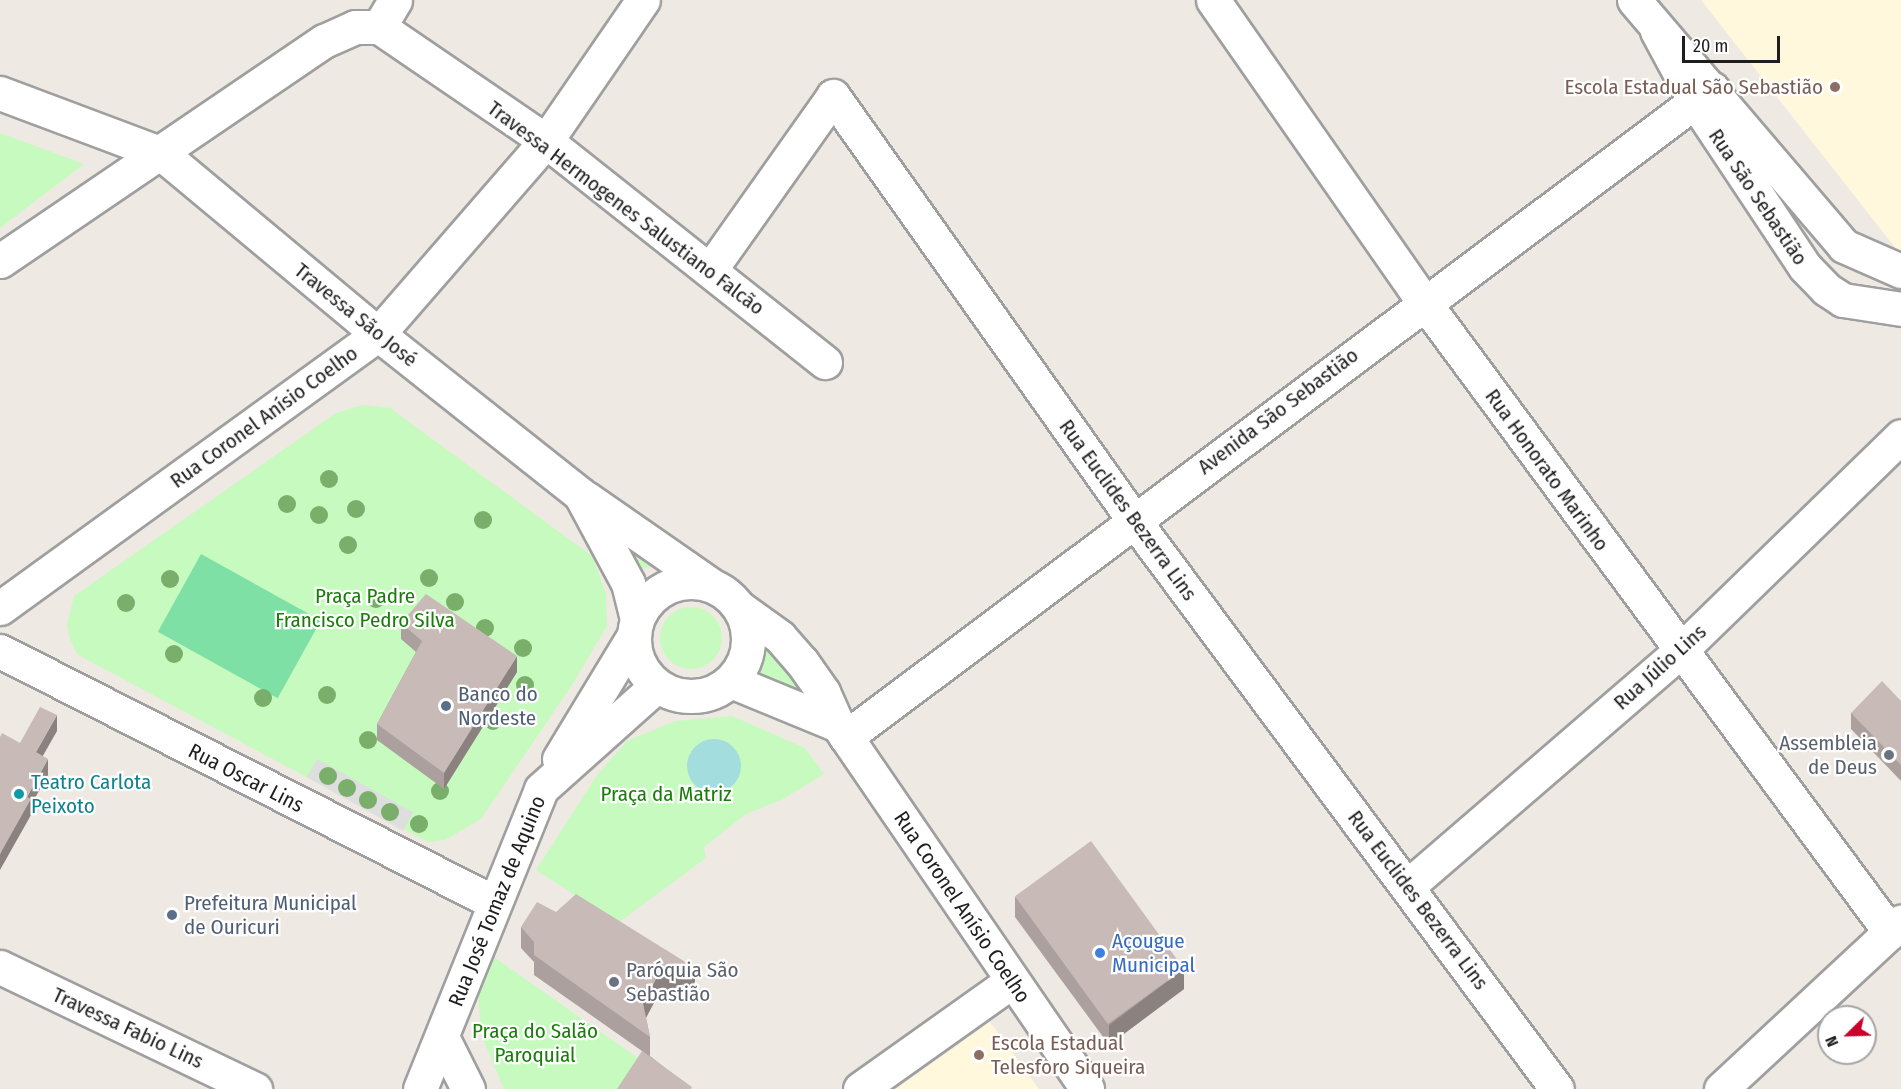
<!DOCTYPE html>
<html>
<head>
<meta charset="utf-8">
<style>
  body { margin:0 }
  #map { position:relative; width:1901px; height:1089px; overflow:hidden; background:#efe9e3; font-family:"Fira Sans Condensed",sans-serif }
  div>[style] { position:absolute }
  .education>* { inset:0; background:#fff8dc }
  .park>* { inset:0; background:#c7fabf }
  .round { border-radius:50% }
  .pitch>* { inset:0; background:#7fe0a6; transform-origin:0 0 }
  .parking>* { inset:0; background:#dedede; transform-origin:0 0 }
  .water>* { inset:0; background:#a3ddde }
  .roads { filter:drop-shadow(2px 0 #9f9f9f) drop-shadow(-2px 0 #9f9f9f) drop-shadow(0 2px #9f9f9f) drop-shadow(0 -2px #9f9f9f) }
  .street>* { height:33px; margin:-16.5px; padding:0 16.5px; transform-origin:16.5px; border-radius:16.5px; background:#fff }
  .street>.ring { margin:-16.5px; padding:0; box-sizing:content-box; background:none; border:33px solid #fff; border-radius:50% }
  .trees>* { width:18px; height:18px; margin:-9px; border-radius:50%; background:#79ae6b }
  .wall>* { inset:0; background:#aba09d }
  .shaded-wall>* { inset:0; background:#8b8280 }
  .building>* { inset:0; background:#c7bab7; transform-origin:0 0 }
  .dots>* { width:16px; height:16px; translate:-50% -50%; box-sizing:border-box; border:3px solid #fff; border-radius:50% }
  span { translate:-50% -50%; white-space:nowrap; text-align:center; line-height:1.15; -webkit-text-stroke:4.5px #fff; paint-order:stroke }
  .education-label { font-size:21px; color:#785e54 }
  .right { translate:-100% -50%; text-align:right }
  .left { translate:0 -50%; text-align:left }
  .street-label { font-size:21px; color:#1e1e1e }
  .park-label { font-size:21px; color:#187e09 }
  .service-label { font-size:21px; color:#4e5e75 }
  .worship-label { font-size:21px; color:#5b616d }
  .culture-label { font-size:21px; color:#0d838f }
  .shop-label { font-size:21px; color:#366cbe }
  .north { position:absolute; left:1817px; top:1005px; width:60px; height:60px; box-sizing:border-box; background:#fff; border:2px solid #a5a5a5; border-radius:50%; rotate:247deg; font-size:16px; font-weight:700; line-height:24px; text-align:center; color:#1e1e1e }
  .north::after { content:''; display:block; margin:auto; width:21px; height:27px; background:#cb002b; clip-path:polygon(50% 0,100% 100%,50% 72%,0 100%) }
  .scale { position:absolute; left:1682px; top:36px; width:98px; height:27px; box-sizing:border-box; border:3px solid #1e1e1e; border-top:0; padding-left:8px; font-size:18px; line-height:21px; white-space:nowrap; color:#1e1e1e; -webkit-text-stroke:4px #fff; paint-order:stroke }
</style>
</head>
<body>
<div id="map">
  <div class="education">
    <i style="clip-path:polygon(1701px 0,1901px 0,1901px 251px,1897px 250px)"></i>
    <i style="clip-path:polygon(990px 1022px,1039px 1089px,896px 1089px)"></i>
  </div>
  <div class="park">
    <i style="clip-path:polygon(0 133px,84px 164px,0 228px)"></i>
    <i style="clip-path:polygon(363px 405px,390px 408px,592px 556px,606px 593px,607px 626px,572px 685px,481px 819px,445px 840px,428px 842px,78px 655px,70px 640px,67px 624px,74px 596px,336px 413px)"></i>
    <i style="clip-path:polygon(619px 533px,663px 564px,637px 570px,632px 552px)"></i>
    <i class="round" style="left:660px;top:607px;width:62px;height:62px"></i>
    <i style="clip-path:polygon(757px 633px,824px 703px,741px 679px)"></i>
    <i style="clip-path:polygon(732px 716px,805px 748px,824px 774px,783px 799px,746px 814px,704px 847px,706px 858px,618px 923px,536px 870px,597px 775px,627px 741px,675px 721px)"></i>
    <i style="clip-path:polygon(491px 955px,642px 1061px,624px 1089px,504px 1089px,483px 1039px,480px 1020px,478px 994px)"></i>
  </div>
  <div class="pitch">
    <i style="left:201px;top:554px;width:137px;height:89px;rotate:29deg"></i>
  </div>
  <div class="parking">
    <i style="left:317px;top:759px;width:110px;height:21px;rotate:29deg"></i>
  </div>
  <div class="water">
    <i class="round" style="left:687px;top:739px;width:54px;height:54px"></i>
  </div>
  <div class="roads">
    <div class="street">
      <i style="left:1213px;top:0;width:368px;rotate:55.1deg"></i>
      <i style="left:1424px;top:302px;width:784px;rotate:53.51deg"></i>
      <i style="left:1634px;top:0;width:323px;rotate:49.5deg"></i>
      <i style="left:1844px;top:246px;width:62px;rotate:23.7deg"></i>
      <i style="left:379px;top:27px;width:31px;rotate:-59deg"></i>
      <i style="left:1657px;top:31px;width:82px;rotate:61.6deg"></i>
      <i style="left:1696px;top:103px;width:197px;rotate:56.4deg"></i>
      <i style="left:1805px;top:267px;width:30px;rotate:46deg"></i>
      <i style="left:1826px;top:289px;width:20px;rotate:33deg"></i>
      <i style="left:1843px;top:300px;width:59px;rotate:8.8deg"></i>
      <i style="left:0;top:93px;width:173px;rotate:20.6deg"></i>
      <i style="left:162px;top:154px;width:281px;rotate:39.8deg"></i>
      <i style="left:378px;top:334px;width:258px;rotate:38.4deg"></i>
      <i style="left:580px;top:494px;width:101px;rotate:61.7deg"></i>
      <i style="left:628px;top:583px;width:36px;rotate:76deg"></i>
      <i style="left:0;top:261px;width:392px;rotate:-34.2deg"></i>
      <i style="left:324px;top:41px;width:34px;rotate:-24deg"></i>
      <i style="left:355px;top:27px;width:24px"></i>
      <i style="left:379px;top:27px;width:202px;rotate:34.3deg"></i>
      <i style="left:546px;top:141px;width:356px;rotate:38.4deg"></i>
      <i style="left:710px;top:270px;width:213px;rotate:-54.7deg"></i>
      <i style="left:833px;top:96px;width:519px;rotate:54.65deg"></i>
      <i style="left:1133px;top:519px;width:710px;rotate:53.36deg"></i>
      <i style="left:586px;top:498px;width:152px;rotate:34.8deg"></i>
      <i class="ring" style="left:634px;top:582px;width:81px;height:81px"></i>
      <i style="left:0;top:608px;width:467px;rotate:-35.9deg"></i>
      <i style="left:378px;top:334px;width:256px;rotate:-49deg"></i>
      <i style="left:546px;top:141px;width:171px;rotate:-55.5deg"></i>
      <i style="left:740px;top:608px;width:49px;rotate:35.9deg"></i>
      <i style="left:780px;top:637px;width:33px;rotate:49deg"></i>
      <i style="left:802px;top:662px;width:37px;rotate:55deg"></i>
      <i style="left:823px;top:692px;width:36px;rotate:66deg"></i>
      <i style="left:838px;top:725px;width:441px;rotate:55.6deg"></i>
      <i style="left:0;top:651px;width:553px;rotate:26.98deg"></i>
      <i style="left:731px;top:681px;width:116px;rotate:22.4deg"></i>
      <i style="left:846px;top:737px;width:1082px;rotate:-36.81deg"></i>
      <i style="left:559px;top:759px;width:143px;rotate:-58.8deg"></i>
      <i style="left:1408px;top:886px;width:359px;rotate:-40.8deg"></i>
      <i style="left:1680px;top:651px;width:308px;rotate:-44.2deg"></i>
      <i style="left:0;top:967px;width:283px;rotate:25.6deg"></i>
      <i style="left:442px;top:1037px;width:58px;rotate:63.4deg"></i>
      <i style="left:420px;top:1089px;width:323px;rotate:-68deg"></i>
      <i style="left:541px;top:789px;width:154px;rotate:-41.8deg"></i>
      <i style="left:860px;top:1089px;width:186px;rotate:-35.4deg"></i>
      <i style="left:1721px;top:1089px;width:246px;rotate:-42.9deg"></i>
    </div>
  </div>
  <div class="trees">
    <i style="left:329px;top:479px"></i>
    <i style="left:287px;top:504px"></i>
    <i style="left:356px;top:509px"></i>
    <i style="left:319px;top:515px"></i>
    <i style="left:483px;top:520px"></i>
    <i style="left:348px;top:545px"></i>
    <i style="left:429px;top:578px"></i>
    <i style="left:170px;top:579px"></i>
    <i style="left:376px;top:599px"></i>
    <i style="left:455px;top:602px"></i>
    <i style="left:126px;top:603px"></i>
    <i style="left:485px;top:628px"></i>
    <i style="left:523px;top:648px"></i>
    <i style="left:174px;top:654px"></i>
    <i style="left:525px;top:685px"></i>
    <i style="left:327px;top:695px"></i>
    <i style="left:263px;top:698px"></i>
    <i style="left:493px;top:721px"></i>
    <i style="left:368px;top:740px"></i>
    <i style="left:328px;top:776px"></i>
    <i style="left:347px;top:788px"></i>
    <i style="left:440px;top:791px"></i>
    <i style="left:368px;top:800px"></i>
    <i style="left:390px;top:812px"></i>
    <i style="left:419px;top:824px"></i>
  </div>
  <div class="wall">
    <i style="clip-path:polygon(401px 623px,517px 672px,444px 789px,377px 740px,377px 724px,416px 652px,401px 639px)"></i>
    <i style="clip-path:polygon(1901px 701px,1901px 781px,1851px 729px,1851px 713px)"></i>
    <i style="clip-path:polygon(1015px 897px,1184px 989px,1109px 1045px,1015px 917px)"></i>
    <i style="clip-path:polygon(521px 927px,695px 989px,656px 999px,646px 1018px,650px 1037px,650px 1056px,692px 1089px,642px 1051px,534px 975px,534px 962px,521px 948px)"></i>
  </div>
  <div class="shaded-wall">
    <i style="clip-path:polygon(517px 656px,517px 672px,444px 789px,444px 773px)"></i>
    <i style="clip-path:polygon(57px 715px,57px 731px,36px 768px,36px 752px)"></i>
    <i style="clip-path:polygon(48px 759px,48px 775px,31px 805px,31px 815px,0 870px,0 854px,27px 797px)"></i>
    <i style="clip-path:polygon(695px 968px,695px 989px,656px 999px,643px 1023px,643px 1003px,656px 979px)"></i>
    <i style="clip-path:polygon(1184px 969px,1184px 989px,1109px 1045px,1109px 1025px)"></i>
  </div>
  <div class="building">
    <i style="clip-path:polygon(426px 594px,517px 656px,444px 773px,377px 724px,422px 641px,401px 623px)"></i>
    <i style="clip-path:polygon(1882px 681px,1901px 701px,1901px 765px,1851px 713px)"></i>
    <i style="clip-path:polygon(40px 707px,57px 715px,36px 752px,48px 759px,27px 797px,31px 799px,0 854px,0 737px,2px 733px,20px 743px)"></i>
    <i style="left:1091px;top:841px;width:158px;height:94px;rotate:54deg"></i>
    <i style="clip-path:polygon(576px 894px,695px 968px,656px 979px,643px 1003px,650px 1037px,534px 955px,534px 942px,521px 927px,537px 902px,556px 912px)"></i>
    <i style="clip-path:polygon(642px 1051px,692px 1087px,691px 1089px,617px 1089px)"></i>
  </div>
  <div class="dots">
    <i style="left:1835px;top:87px;background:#8d6e63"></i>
    <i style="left:446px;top:706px;background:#5c6f8a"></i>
    <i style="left:1889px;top:755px;background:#6b7280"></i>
    <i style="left:19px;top:794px;background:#0f9aa8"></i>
    <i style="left:172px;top:915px;background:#5c6f8a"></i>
    <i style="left:1100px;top:953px;background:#3f7fe0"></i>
    <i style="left:614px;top:982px;background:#6b7280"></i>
    <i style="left:979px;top:1055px;background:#8d6e63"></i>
  </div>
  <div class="education-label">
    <span class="right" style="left:1823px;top:87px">Escola Estadual São Sebastião</span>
    <span class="left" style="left:991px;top:1055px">Escola Estadual<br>Telesforo Siqueira</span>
  </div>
  <div class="street-label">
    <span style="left:1758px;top:197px;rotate:56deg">Rua São Sebastião</span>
    <span style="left:626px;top:208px;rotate:37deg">Travessa Hermogenes Salustiano Falcão</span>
    <span style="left:356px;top:315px;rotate:39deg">Travessa São José</span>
    <span style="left:1278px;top:411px;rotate:-37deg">Avenida São Sebastião</span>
    <span style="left:264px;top:417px;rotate:-36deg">Rua Coronel Anísio Coelho</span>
    <span style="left:1547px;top:470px;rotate:54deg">Rua Honorato Marinho</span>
    <span style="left:1128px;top:510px;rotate:54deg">Rua Euclides Bezerra Lins</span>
    <span style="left:1660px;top:667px;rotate:-42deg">Rua Júlio Lins</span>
    <span style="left:246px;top:778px;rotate:27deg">Rua Oscar Lins</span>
    <span style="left:1418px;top:900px;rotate:53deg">Rua Euclides Bezerra Lins</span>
    <span style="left:497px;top:901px;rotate:-68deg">Rua José Tomaz de Aquino</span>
    <span style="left:962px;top:907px;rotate:56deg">Rua Coronel Anísio Coelho</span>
    <span style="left:128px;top:1028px;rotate:25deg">Travessa Fabio Lins</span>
  </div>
  <div class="park-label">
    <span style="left:365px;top:608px">Praça Padre<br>Francisco Pedro Silva</span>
    <span style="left:666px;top:794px">Praça da Matriz</span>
    <span style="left:535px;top:1043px">Praça do Salão<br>Paroquial</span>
  </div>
  <div class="service-label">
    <span class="left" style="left:458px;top:706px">Banco do<br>Nordeste</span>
    <span class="left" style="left:184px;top:915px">Prefeitura Municipal<br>de Ouricuri</span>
  </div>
  <div class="worship-label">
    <span class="right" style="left:1877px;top:755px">Assembleia<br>de Deus</span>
    <span class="left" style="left:626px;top:982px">Paróquia São<br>Sebastião</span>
  </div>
  <div class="culture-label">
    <span class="left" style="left:31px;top:794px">Teatro Carlota<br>Peixoto</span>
  </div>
  <div class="shop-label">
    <span class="left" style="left:1112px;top:953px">Açougue<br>Municipal</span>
  </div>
  <div class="north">N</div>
  <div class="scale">20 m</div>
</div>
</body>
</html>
